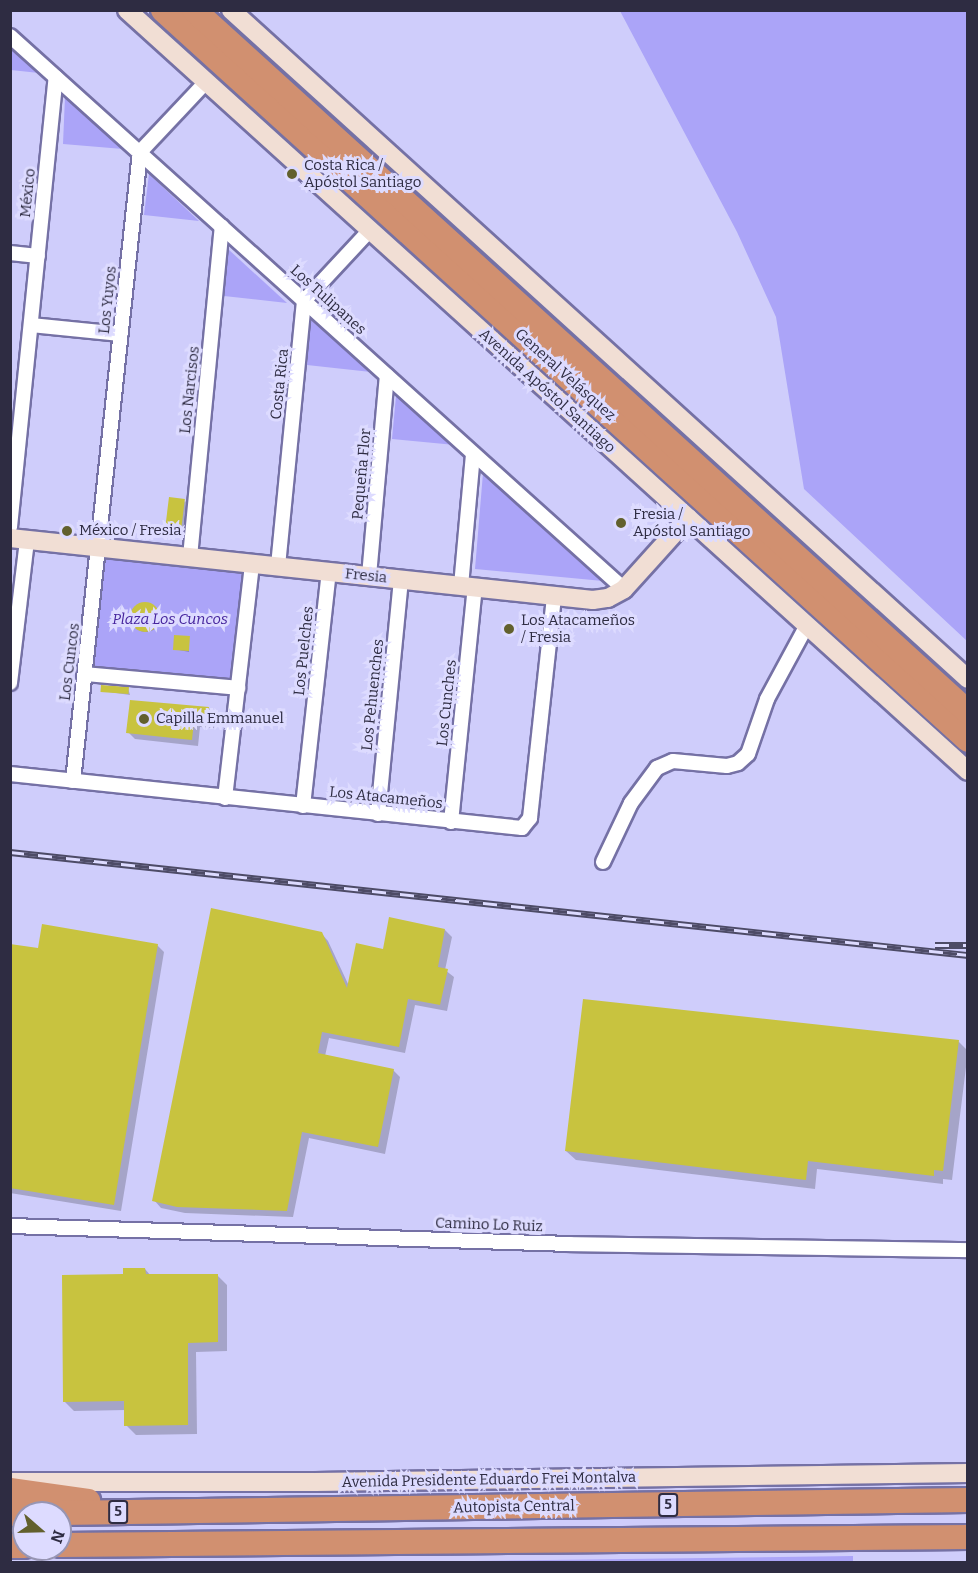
<!DOCTYPE html>
<html>
<head>
<meta charset="utf-8">
<style>
  body { margin:0 }
  #map { position:relative; width:978px; height:1573px; overflow:hidden; background:#cfcdfb; font-family:Bitter,serif }
  div>[style] { position:absolute }
  .green>* { inset:0; background:#aba4f8; transform-origin:0 0 }
  .shadow>* { inset:0; background:#0003 }
  .round { border-radius:50% }
  .building>* { inset:0; background:#c8c33f; transform-origin:0 0 }
  .roads { filter:drop-shadow(2px 0 #7571a5) drop-shadow(-2px 0 #7571a5) drop-shadow(0 2px #7571a5) drop-shadow(0 -2px #7571a5) }
  .street>* { height:14px; margin:-7px; padding:0 7px; transform-origin:7px; border-radius:7px; background:#fff }
  .secondary>* { height:18px; margin:-9px; padding:0 9px; transform-origin:9px; border-radius:9px; background:#f1ded4 }
  .highway>* { height:24px; margin:-12px; padding:0 12px; transform-origin:12px; border-radius:12px; background:#d19070 }
  .rail>* { height:7px; margin-top:-3.5px; transform-origin:0; background:repeating-linear-gradient(90deg,#dddbff 0 14px,#4d4b66 0 28px); box-sizing:border-box; border-block:2px solid #4d4b66 }
  .dots>* { width:16px; height:16px; translate:-50% -50%; box-sizing:border-box; border:3px solid #dddbff; border-radius:50% }
  span { translate:-50% -50%; white-space:nowrap; text-align:center; line-height:1.15; -webkit-text-stroke:6px #dddbff; paint-order:stroke }
  .shield-label span { padding:2px 4px; background:#dddbff; border:2px solid; border-radius:4px; -webkit-text-stroke-width:0 }
  .shield-label { font-size:14px; color:#2e2c42; font-weight:700 }
  .poi-label { font-size:15px; color:#2e2c42 }
  .left { translate:0 -50%; text-align:left }
  .street-label { font-size:15px; color:#2e2c42 }
  .park-label { font-size:15px; color:#46259d; font-style:italic }
  .frame { position:absolute; inset:0; border:12px solid #2e2c42; pointer-events:none }
  .north { position:absolute; left:12px; top:1501px; width:60px; height:60px; box-sizing:border-box; background:#dddbff; border:2px solid #9795b3; border-radius:50%; rotate:110deg; font-size:16px; font-weight:700; line-height:24px; text-align:center; color:#2e2c42 }
  .north::after { content:''; display:block; margin:auto; width:21px; height:27px; background:#62602d; clip-path:polygon(50% 0,100% 100%,50% 72%,0 100%) }
</style>
</head>
<body>
<div id="map">
  <div class="green">
    <i style="clip-path:polygon(620px 11px,967px 11px,967px 641px,804px 489px,776px 317px,737px 232px)"></i>
    <i style="clip-path:polygon(10px 47px,11px 47px,39px 73px,11px 70px)"></i>
    <i style="clip-path:polygon(65px 97px,123px 149px,63px 144px)"></i>
    <i style="clip-path:polygon(149px 174px,199px 221px,144px 215px)"></i>
    <i style="clip-path:polygon(228px 249px,287px 303px,224px 296px)"></i>
    <i style="clip-path:polygon(310px 317px,371px 372px,307px 365px)"></i>
    <i style="clip-path:polygon(396px 396px,455px 445px,392px 439px)"></i>
    <i style="clip-path:polygon(483px 473px,603px 581px,475px 569px)"></i>
    <i style="left:103px;top:552px;width:146px;height:121px;rotate:6deg"></i>
    <i style="clip-path:polygon(853px 1556px,853px 1562px,398px 1562px)"></i>
  </div>
  <div class="shadow">
    <i style="clip-path:polygon(185px 501px,189px 505px,186px 539px,172px 537px,167px 533px)"></i>
    <i class="round" style="left:132px;top:604px;width:28px;height:28px"></i>
    <i style="clip-path:polygon(189px 637px,189px 652px,174px 649px)"></i>
    <i style="clip-path:polygon(128px 688px,130px 695px,102px 691px)"></i>
    <i style="clip-path:polygon(209px 708px,215px 715px,214px 728px,200px 727px,198px 746px,135px 739px,128px 732px)"></i>
    <i style="clip-path:polygon(445px 930px,452px 937px,445px 970px,454px 977px,447px 1011px,415px 1005px,405px 1053px,329px 1038px,325px 1056px,393px 1070px,400px 1077px,385px 1154px,309px 1138px,293px 1217px,185px 1213px,161px 1208px,154px 1200px,321px 933px,328px 941px,349px 986px,384px 951px)"></i>
    <i style="clip-path:polygon(10px 945px,40px 950px,157px 945px,164px 952px,121px 1211px,10px 1193px)"></i>
    <i style="clip-path:polygon(958px 1041px,968px 1051px,952px 1180px,943px 1179px,943px 1184px,817px 1169px,815px 1189px,576px 1160px,566px 1151px)"></i>
    <i style="clip-path:polygon(145px 1269px,151px 1276px,217px 1275px,227px 1285px,227px 1351px,196px 1352px,197px 1434px,136px 1435px,126px 1425px,126px 1410px,74px 1411px,64px 1401px,125px 1276px)"></i>
  </div>
  <div class="building">
    <i style="left:169px;top:497px;width:16px;height:37px;rotate:7deg"></i>
    <i class="round" style="left:130px;top:602px;width:30px;height:30px"></i>
    <i style="left:174px;top:635px;width:16px;height:15px;rotate:4deg"></i>
    <i style="left:101px;top:685px;width:28px;height:7px;rotate:4deg"></i>
    <i style="clip-path:polygon(130px 700px,209px 707px,208px 722px,194px 721px,192px 740px,126px 733px)"></i>
    <i style="clip-path:polygon(211px 908px,322px 932px,347px 988px,356px 943px,383px 949px,389px 917px,445px 929px,438px 967px,448px 969px,440px 1005px,408px 999px,399px 1047px,322px 1032px,318px 1053px,394px 1069px,378px 1147px,302px 1132px,287px 1211px,177px 1207px,152px 1201px)"></i>
    <i style="clip-path:polygon(42px 924px,158px 944px,114px 1205px,10px 1188px,10px 944px,38px 948px)"></i>
    <i style="clip-path:polygon(583px 999px,959px 1040px,943px 1171px,934px 1170px,934px 1176px,808px 1161px,806px 1180px,565px 1151px)"></i>
    <i style="clip-path:polygon(123px 1268px,145px 1268px,146px 1274px,218px 1274px,218px 1342px,188px 1343px,188px 1425px,124px 1426px,124px 1401px,63px 1402px,62px 1275px,123px 1274px)"></i>
  </div>
  <div class="roads">
    <div class="street">
      <i style="left:10px;top:36px;width:826px;rotate:42.01deg"></i>
      <i style="left:10px;top:253px;width:28px;rotate:6deg"></i>
      <i style="left:31px;top:325px;width:90px;rotate:5.7deg"></i>
      <i style="left:10px;top:527px;width:452px;rotate:-84.2deg"></i>
      <i style="left:190px;top:557px;width:332px;rotate:-84.5deg"></i>
      <i style="left:278px;top:566px;width:266px;rotate:-84.4deg"></i>
      <i style="left:304px;top:301px;width:97px;rotate:-47.1deg"></i>
      <i style="left:369px;top:576px;width:201px;rotate:-84.9deg"></i>
      <i style="left:461px;top:586px;width:133px;rotate:-84.8deg"></i>
      <i style="left:85px;top:674px;width:154px;rotate:5.2deg"></i>
      <i style="left:10px;top:683px;width:144px;rotate:-83.2deg"></i>
      <i style="left:10px;top:774px;width:515px;rotate:6.02deg"></i>
      <i style="left:522px;top:828px;width:13px;rotate:-51deg"></i>
      <i style="left:530px;top:818px;width:223px;rotate:-83.8deg"></i>
      <i style="left:73px;top:781px;width:633px;rotate:-83.92deg"></i>
      <i style="left:140px;top:152px;width:96px;rotate:-46.7deg"></i>
      <i style="left:225px;top:798px;width:236px;rotate:-83.4deg"></i>
      <i style="left:303px;top:806px;width:235px;rotate:-83.7deg"></i>
      <i style="left:378px;top:814px;width:236px;rotate:-84.4deg"></i>
      <i style="left:451px;top:822px;width:236px;rotate:-84.2deg"></i>
      <i style="left:603px;top:862px;width:65px;rotate:-64.6deg"></i>
      <i style="left:631px;top:803px;width:44px;rotate:-53.4deg"></i>
      <i style="left:657px;top:768px;width:17px;rotate:-24deg"></i>
      <i style="left:673px;top:761px;width:54px;rotate:5.3deg"></i>
      <i style="left:727px;top:766px;width:11px;rotate:-15deg"></i>
      <i style="left:738px;top:763px;width:13px;rotate:-42deg"></i>
      <i style="left:748px;top:754px;width:58px;rotate:-70.9deg"></i>
      <i style="left:767px;top:699px;width:84px;rotate:-61.6deg"></i>
      <i style="left:10px;top:1226px;width:560px;rotate:1.84deg"></i>
      <i style="left:570px;top:1244px;width:398px;rotate:0.9deg"></i>
    </div>
    <div class="secondary">
      <i style="left:127px;top:10px;width:1134px;rotate:42.14deg"></i>
      <i style="left:231px;top:10px;width:995px;rotate:42.23deg"></i>
      <i style="left:10px;top:538px;width:586px;rotate:6.07deg"></i>
      <i style="left:593px;top:600px;width:15px;rotate:-8deg"></i>
      <i style="left:608px;top:598px;width:18px;rotate:-29deg"></i>
      <i style="left:624px;top:589px;width:96px;rotate:-48deg"></i>
      <i style="left:12px;top:1482px;width:303px"></i>
      <i style="left:315px;top:1482px;width:653px;rotate:-0.79deg"></i>
    </div>
    <div class="highway">
      <i style="left:163px;top:10px;width:1087px;rotate:42.2deg"></i>
      <i style="left:194px;top:10px;width:1045px;rotate:42.21deg"></i>
      <i style="left:10px;top:1490px;width:79px;rotate:8deg"></i>
      <i style="left:60px;top:1513px;width:908px;rotate:-0.82deg"></i>
      <i style="left:10px;top:1514px;width:14px"></i>
      <i style="left:60px;top:1545px;width:908px;rotate:-0.5deg"></i>
      <i style="left:10px;top:1546px;width:14px"></i>
    </div>
  </div>
  <div class="rail">
    <i style="left:10px;top:852px;width:964px;rotate:6.14deg"></i>
    <i style="left:935px;top:945px;width:33px"></i>
  </div>
  <div class="dots">
    <i style="left:292px;top:174px;background:#62602d"></i>
    <i style="left:621px;top:523px;background:#62602d"></i>
    <i style="left:67px;top:531px;background:#62602d"></i>
    <i style="left:509px;top:629px;background:#62602d"></i>
    <i style="left:144px;top:719px;background:#62602d"></i>
  </div>
  <div class="shield-label">
    <span style="left:668px;top:1505px">5</span>
    <span style="left:118px;top:1512px">5</span>
  </div>
  <div class="poi-label">
    <span class="left" style="left:304px;top:174px">Costa Rica /<br>Apóstol Santiago</span>
    <span class="left" style="left:633px;top:523px">Fresia /<br>Apóstol Santiago</span>
    <span class="left" style="left:79px;top:531px">México / Fresia</span>
    <span class="left" style="left:521px;top:629px">Los Atacameños<br>/ Fresia</span>
    <span class="left" style="left:156px;top:719px">Capilla Emmanuel</span>
  </div>
  <div class="street-label">
    <span style="left:28px;top:193px;rotate:-84deg">México</span>
    <span style="left:108px;top:300px;rotate:-84deg">Los Yuyos</span>
    <span style="left:328px;top:300px;rotate:42deg">Los Tulipanes</span>
    <span style="left:565px;top:375px;rotate:42deg">General Velásquez</span>
    <span style="left:280px;top:384px;rotate:-84deg">Costa Rica</span>
    <span style="left:190px;top:390px;rotate:-84deg">Los Narcisos</span>
    <span style="left:547px;top:391px;rotate:42deg">Avenida Apóstol Santiago</span>
    <span style="left:362px;top:474px;rotate:-85deg">Pequeña Flor</span>
    <span style="left:366px;top:576px;rotate:6deg">Fresia</span>
    <span style="left:304px;top:651px;rotate:-84deg">Los Puelches</span>
    <span style="left:70px;top:662px;rotate:-83deg">Los Cuncos</span>
    <span style="left:373px;top:695px;rotate:-84deg">Los Pehuenches</span>
    <span style="left:447px;top:703px;rotate:-84deg">Los Cunches</span>
    <span style="left:386px;top:798px;rotate:6deg">Los Atacameños</span>
    <span style="left:489px;top:1225px;rotate:2deg">Camino Lo Ruiz</span>
    <span style="left:489px;top:1480px;rotate:-1deg">Avenida Presidente Eduardo Frei Montalva</span>
    <span style="left:514px;top:1507px;rotate:-1deg">Autopista Central</span>
  </div>
  <div class="park-label">
    <span style="left:170px;top:620px">Plaza Los Cuncos</span>
  </div>
  <div class="frame"></div>
  <div class="north">N</div>
</div>
</body>
</html>
